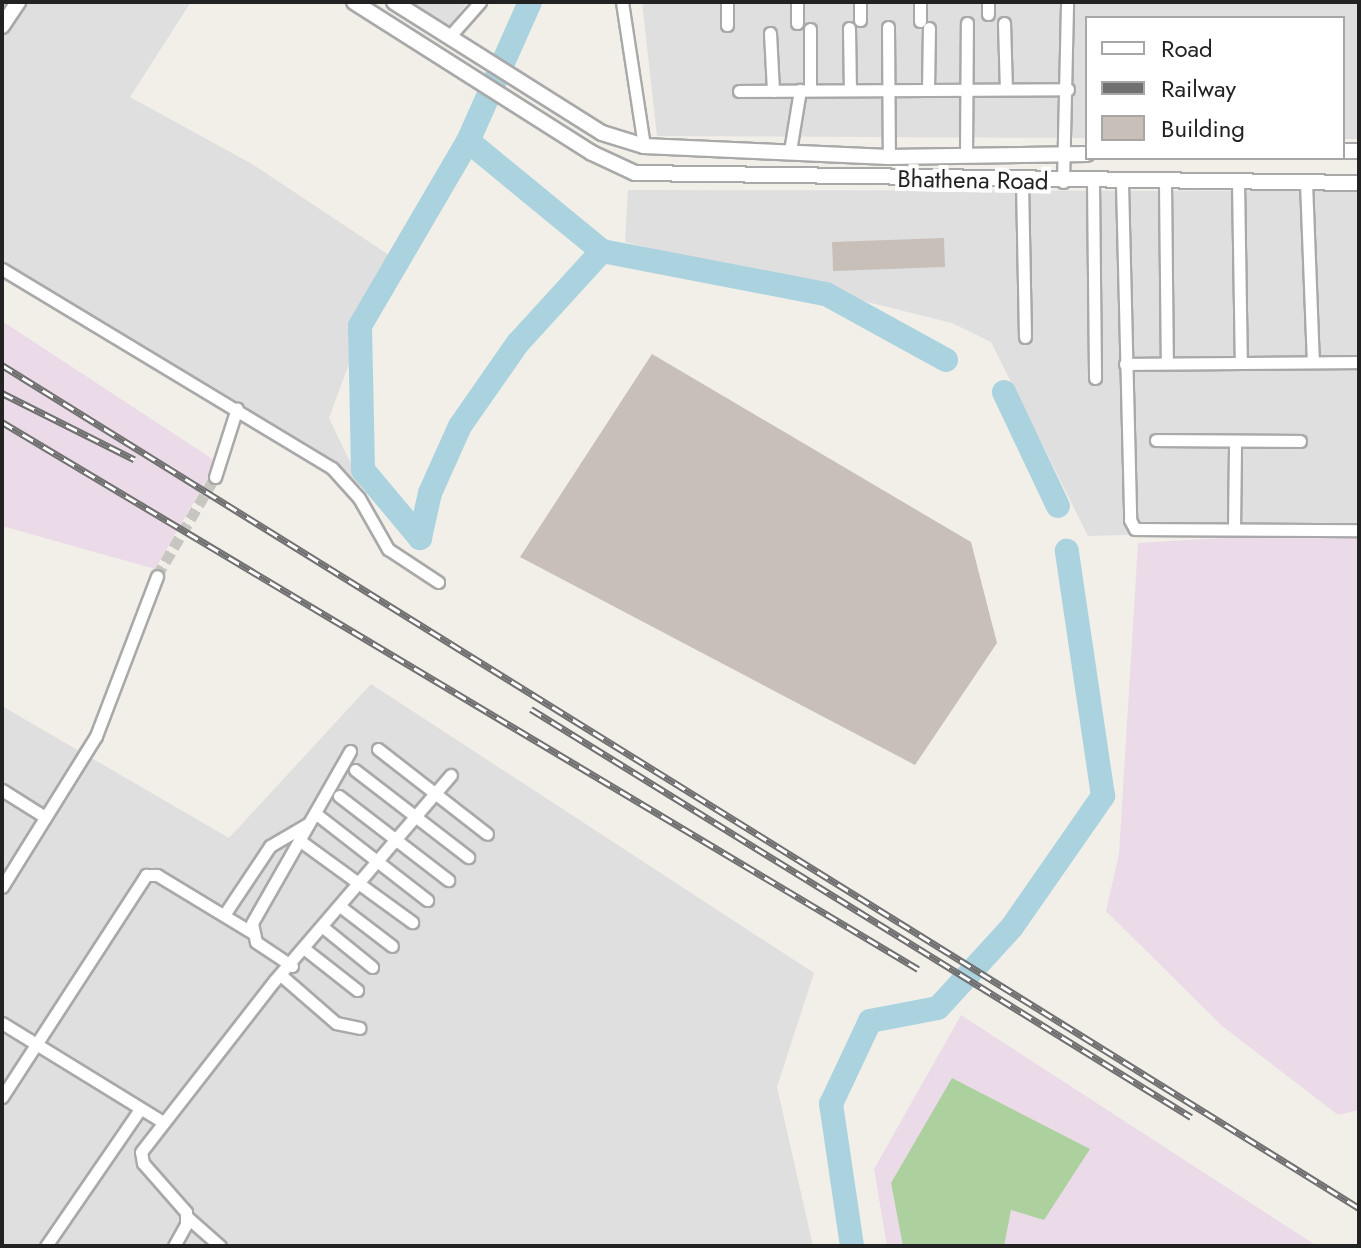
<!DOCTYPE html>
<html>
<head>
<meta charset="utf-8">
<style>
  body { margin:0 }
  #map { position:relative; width:1361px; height:1248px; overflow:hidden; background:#f2efe9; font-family:Jost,sans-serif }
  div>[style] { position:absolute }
  .residential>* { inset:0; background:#e0dfdf }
  .industrial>* { inset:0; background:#ebdbe8 }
  .forest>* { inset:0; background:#add19e }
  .river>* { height:24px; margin:-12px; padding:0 12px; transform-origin:12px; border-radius:12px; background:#aad3df }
  .building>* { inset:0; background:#c7bfb8; transform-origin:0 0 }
  .minor-tunnel>* { height:11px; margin-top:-5.5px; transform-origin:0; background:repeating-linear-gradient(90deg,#c8c6c1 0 11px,transparent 0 16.5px) }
  .roads { filter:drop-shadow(2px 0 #a9a9a9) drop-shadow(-2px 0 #a9a9a9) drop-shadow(0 2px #a9a9a9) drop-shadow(0 -2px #a9a9a9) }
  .minor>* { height:11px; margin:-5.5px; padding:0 5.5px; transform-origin:5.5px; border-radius:5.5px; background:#fff }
  .tertiary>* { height:14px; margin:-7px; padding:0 7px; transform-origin:7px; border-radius:7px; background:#fff }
  .rail>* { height:7px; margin-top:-3.5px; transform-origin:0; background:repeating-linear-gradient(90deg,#fff 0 12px,#707070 0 24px); box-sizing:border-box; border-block:2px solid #707070 }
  span { translate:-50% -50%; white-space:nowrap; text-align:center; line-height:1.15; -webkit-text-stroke:8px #fff; paint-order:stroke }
  .street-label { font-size:24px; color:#222 }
  .frame { position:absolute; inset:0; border:4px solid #222; pointer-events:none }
  .legend { position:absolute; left:1085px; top:16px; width:260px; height:144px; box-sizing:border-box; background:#fff; border:2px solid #a7a7a7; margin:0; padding:10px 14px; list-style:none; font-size:24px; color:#222 }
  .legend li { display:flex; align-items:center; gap:16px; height:40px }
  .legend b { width:40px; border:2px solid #a7a7a7 }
</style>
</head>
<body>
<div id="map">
  <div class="residential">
    <i style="clip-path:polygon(23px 2px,191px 2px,130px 97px,252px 164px,389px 255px,329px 418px,362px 487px,242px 404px,2px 263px,2px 32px)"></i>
    <i style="clip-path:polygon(410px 2px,468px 2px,448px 27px)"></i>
    <i style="clip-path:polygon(642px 2px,1359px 2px,1359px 139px,1343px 139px,1343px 18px,1087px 18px,1087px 138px,657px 136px)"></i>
    <i style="clip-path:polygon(628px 190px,1359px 191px,1359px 528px,1088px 536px,991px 342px,952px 323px,625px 242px)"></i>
    <i style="clip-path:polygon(371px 684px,814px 973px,777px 1087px,813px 1246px,2px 1246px,2px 706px,229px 838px)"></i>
  </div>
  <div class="industrial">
    <i style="clip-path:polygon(2px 321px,217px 462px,155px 569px,2px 526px)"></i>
    <i style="clip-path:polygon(1359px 530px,1359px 1110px,1338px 1115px,1222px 1026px,1106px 911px,1119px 854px,1138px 543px)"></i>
    <i style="clip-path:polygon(961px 1015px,1317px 1246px,887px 1246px,874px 1169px)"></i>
  </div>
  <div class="forest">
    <i style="clip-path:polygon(952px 1078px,1090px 1149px,1044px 1220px,1011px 1210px,1004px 1246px,903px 1246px,891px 1183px)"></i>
  </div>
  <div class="river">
    <i style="left:530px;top:2px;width:152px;rotate:114deg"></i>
    <i style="left:468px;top:141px;width:214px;rotate:120.3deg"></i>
    <i style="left:360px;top:326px;width:144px;rotate:88.8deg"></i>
    <i style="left:363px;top:470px;width:89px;rotate:50deg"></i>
    <i style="left:420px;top:538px;width:46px;rotate:-77.5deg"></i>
    <i style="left:430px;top:493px;width:73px;rotate:-65.9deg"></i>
    <i style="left:460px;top:426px;width:101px;rotate:-55.1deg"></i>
    <i style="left:518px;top:343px;width:125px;rotate:-47.6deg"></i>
    <i style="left:602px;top:251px;width:228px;rotate:10.9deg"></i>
    <i style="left:826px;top:294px;width:137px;rotate:28.8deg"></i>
    <i style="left:468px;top:141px;width:173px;rotate:39.4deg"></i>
    <i style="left:1004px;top:392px;width:126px;rotate:64.7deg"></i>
    <i style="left:852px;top:1246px;width:144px;rotate:-98.4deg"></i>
    <i style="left:831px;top:1104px;width:92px;rotate:-64.8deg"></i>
    <i style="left:870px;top:1021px;width:69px;rotate:-10.8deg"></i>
    <i style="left:938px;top:1008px;width:110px;rotate:-47.6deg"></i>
    <i style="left:1012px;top:927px;width:160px;rotate:-55.2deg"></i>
    <i style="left:1103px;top:796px;width:248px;rotate:-98.4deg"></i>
  </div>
  <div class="building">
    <i style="left:944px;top:238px;width:29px;height:112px;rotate:88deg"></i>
    <i style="clip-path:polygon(652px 354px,971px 542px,997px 643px,915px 765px,520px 557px)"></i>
  </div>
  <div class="minor-tunnel">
    <i style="left:157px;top:576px;width:115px;rotate:-59.6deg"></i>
  </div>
  <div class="roads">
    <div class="minor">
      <i style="left:622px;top:2px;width:146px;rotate:81.3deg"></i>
      <i style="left:920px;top:2px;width:19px;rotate:90deg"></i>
      <i style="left:988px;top:14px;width:12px;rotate:-90deg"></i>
      <i style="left:860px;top:20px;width:18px;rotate:-90deg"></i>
      <i style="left:797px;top:23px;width:21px;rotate:-90deg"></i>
      <i style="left:1004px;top:23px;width:66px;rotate:88.3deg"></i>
      <i style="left:727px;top:25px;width:23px;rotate:-90deg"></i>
      <i style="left:888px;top:27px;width:130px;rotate:89.6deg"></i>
      <i style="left:849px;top:28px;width:62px;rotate:89.1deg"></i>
      <i style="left:810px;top:29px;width:61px;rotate:90deg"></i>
      <i style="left:770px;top:33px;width:58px;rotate:87deg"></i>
      <i style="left:449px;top:37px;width:47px;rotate:-48.5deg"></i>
      <i style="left:928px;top:90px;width:62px;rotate:-89.1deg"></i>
      <i style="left:739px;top:91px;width:329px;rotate:-0.3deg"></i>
      <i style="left:790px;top:151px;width:62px;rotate:-80.7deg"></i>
      <i style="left:966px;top:155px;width:132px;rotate:-89.6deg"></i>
      <i style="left:1022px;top:181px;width:156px;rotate:88.9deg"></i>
      <i style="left:1238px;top:181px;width:181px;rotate:89.1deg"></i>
      <i style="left:1063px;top:182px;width:180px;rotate:-88.7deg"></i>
      <i style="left:1093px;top:182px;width:196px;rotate:89.4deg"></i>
      <i style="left:1306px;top:182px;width:180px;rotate:87.8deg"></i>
      <i style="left:1122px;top:183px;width:337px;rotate:88.6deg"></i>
      <i style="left:1130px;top:520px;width:10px;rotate:61deg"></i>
      <i style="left:1135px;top:529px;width:224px;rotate:0.3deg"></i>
      <i style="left:1165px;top:183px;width:180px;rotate:89.4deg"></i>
      <i style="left:2px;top:269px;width:385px;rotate:31.1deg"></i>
      <i style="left:332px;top:468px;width:40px;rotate:48deg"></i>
      <i style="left:359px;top:498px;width:59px;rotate:60.4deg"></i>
      <i style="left:388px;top:549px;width:60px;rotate:33.4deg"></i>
      <i style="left:1125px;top:364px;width:234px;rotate:-0.5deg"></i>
      <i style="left:1156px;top:440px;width:144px;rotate:0.4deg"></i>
      <i style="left:215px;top:477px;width:72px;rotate:-72.3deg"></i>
      <i style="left:1234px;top:529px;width:88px;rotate:-89.3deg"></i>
      <i style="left:378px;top:749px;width:138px;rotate:37.9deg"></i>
      <i style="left:355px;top:770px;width:143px;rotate:37.6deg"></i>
      <i style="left:2px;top:790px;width:51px;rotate:32.1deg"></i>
      <i style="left:339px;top:796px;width:138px;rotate:37.6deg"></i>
      <i style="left:315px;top:813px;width:142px;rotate:37.8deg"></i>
      <i style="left:299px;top:840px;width:140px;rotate:36deg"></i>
      <i style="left:2px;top:887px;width:178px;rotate:-58.1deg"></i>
      <i style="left:96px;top:736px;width:171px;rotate:-69.1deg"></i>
      <i style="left:341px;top:907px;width:64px;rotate:37.4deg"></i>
      <i style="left:224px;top:915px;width:83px;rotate:-56.3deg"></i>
      <i style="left:270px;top:846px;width:45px;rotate:-30.5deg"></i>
      <i style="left:324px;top:928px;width:62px;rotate:39.1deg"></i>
      <i style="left:306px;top:950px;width:65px;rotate:38.1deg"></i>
      <i style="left:292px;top:966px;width:43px;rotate:-146.3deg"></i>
      <i style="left:256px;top:942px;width:19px;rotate:-102deg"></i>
      <i style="left:252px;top:923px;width:198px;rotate:-60.3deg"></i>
      <i style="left:283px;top:977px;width:70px;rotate:41deg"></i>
      <i style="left:336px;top:1023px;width:24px;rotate:12deg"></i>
      <i style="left:2px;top:1023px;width:189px;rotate:31.6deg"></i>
      <i style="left:2px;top:1097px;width:265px;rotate:-57deg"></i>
      <i style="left:146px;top:875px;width:11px"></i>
      <i style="left:157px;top:875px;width:110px;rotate:31.2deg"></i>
      <i style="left:187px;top:1217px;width:44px;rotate:41.3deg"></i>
      <i style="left:46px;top:1246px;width:166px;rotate:-55.5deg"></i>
      <i style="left:174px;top:1246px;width:25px;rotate:-61deg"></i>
      <i style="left:186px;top:1224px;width:12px;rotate:-90deg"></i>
      <i style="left:186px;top:1212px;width:65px;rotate:-131.3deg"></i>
      <i style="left:143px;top:1163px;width:11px;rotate:-100deg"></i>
      <i style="left:141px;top:1152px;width:218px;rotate:-52.1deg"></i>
      <i style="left:275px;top:980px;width:270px;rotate:-49.4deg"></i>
    </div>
    <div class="tertiary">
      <i style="left:354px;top:2px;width:282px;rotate:32.4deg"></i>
      <i style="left:592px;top:153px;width:47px;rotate:24.9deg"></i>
      <i style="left:635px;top:173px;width:724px;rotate:0.79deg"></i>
      <i style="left:394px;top:2px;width:246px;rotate:32.2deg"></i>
      <i style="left:602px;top:133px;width:44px;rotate:17.2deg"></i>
      <i style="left:644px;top:146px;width:245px;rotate:2.6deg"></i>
      <i style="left:889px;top:157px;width:198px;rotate:-0.9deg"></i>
      <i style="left:2px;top:26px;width:29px;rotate:-56deg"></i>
      <i style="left:1343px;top:151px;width:16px"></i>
    </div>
  </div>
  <div class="rail">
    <i style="left:2px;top:365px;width:1598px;rotate:31.85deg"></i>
    <i style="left:2px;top:393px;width:148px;rotate:26.6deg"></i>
    <i style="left:2px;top:422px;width:1067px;rotate:30.84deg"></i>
    <i style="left:531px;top:709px;width:776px;rotate:31.72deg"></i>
  </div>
  <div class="street-label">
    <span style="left:973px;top:180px;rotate:1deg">Bhathena Road</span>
  </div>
  <div class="frame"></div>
  <ul class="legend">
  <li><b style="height:10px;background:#fff"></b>Road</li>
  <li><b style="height:10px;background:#707070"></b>Railway</li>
  <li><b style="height:22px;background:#c7bfb8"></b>Building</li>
  </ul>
</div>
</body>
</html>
